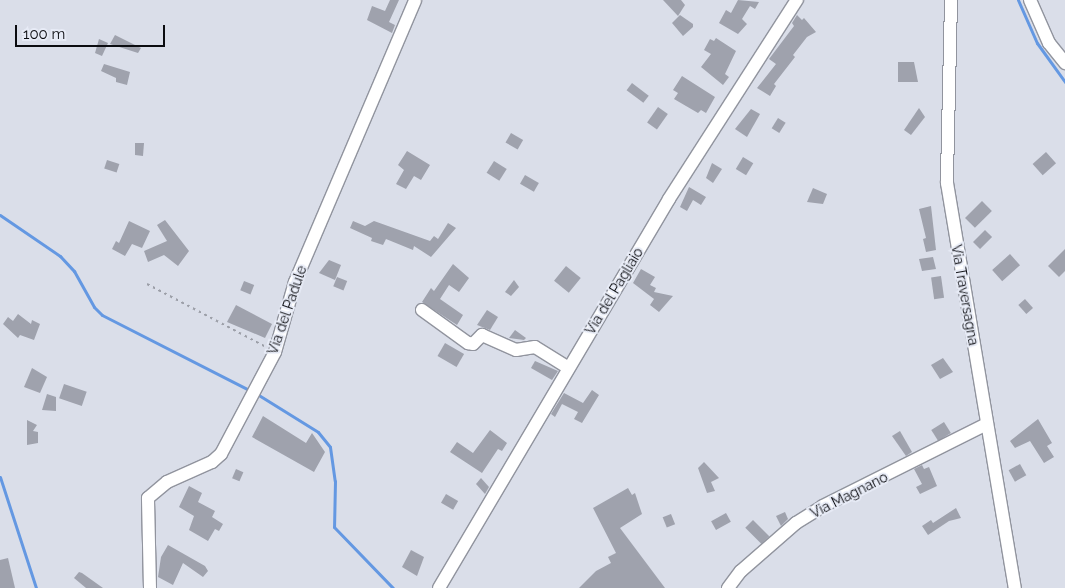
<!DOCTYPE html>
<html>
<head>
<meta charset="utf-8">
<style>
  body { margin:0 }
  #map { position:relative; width:1065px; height:588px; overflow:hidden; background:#dadee9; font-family:Raleway,sans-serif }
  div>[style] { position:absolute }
  .stream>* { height:3px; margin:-1.5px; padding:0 1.5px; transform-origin:1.5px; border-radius:1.5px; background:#6498e2 }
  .building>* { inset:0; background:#9fa2ad; transform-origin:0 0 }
  .path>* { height:2px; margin-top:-1px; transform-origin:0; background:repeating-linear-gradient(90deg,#9c9fa8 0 2.5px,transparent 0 6.5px) }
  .roads { filter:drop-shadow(1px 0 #91949e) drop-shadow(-1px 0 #91949e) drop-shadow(0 1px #91949e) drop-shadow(0 -1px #91949e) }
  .street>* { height:12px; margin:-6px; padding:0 6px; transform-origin:6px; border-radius:6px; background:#fff }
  span { translate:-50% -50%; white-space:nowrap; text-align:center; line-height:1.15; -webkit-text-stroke:4px #e7ebf6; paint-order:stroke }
  .street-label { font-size:14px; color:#0b0c10 }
  .scale { position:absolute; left:15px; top:25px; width:150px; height:22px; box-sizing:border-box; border:2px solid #0b0c10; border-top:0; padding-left:6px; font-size:15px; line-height:18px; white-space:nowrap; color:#0b0c10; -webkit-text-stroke:4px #e7ebf6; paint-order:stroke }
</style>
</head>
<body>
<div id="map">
  <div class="stream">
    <i style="left:1018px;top:0;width:47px;rotate:66.2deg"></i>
    <i style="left:1037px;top:43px;width:48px;rotate:54.3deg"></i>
    <i style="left:0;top:215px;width:73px;rotate:34.3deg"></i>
    <i style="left:60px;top:256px;width:21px;rotate:47deg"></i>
    <i style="left:74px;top:271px;width:41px;rotate:60.9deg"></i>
    <i style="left:94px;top:307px;width:11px;rotate:45deg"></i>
    <i style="left:102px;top:315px;width:167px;rotate:27deg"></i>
    <i style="left:257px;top:394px;width:72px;rotate:31.9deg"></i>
    <i style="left:318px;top:432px;width:19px;rotate:51deg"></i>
    <i style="left:330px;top:447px;width:34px;rotate:82deg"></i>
    <i style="left:335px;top:481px;width:46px;rotate:91.2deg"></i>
    <i style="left:334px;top:527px;width:85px;rotate:46deg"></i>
    <i style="left:0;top:477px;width:117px;rotate:72deg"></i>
  </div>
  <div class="building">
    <i style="clip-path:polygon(390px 0,399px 0,389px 22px,395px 25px,392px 33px,367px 20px,372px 6px,385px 11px)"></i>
    <i style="clip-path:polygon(663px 0,681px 0,685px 5px,678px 16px)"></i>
    <i style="clip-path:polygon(738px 0,759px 2px,755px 9px,750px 6px,742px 19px,747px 24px,738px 34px,719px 23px,726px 10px,731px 13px)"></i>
    <i style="clip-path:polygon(680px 15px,693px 24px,693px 27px,683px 36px,672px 23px)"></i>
    <i style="clip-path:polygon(797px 15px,802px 20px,804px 18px,816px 32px,807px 37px,793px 55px,795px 57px,774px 84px,776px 86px,770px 96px,757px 88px,776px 64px,769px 59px,794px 26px,792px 23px)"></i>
    <i style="clip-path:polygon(115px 35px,141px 48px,138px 53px,110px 44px)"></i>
    <i style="clip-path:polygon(716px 38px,736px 51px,725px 74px,729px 77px,723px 85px,701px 67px,711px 54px,704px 50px,710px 39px,714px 41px)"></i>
    <i style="clip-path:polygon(99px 39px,108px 43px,102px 56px,95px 53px)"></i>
    <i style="clip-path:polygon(898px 62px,914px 62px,918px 82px,898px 82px)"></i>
    <i style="clip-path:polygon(104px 64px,130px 72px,127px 85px,116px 82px,116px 78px,101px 71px)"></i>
    <i style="clip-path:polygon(682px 76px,715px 97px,706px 113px,701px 110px,698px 113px,674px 99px,678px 93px,673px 90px)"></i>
    <i style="left:632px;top:83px;width:21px;height:9px;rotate:37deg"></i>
    <i style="left:658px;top:107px;width:12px;height:19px;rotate:35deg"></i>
    <i style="clip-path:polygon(919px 108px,925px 117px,911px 135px,904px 130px)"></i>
    <i style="clip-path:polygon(751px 109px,760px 114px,747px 137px,735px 129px)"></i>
    <i style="left:778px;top:118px;width:9px;height:12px;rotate:32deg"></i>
    <i style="left:511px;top:133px;width:14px;height:11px;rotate:30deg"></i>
    <i style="clip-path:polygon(135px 143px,144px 143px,143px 156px,135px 155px)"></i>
    <i style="clip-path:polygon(407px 151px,430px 165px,421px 180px,414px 176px,406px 189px,396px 184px,404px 170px,398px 165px)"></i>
    <i style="left:1046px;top:152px;width:15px;height:18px;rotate:48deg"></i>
    <i style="left:743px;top:157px;width:12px;height:14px;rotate:31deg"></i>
    <i style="left:107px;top:160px;width:13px;height:9px;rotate:18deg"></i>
    <i style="left:494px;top:161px;width:15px;height:14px;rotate:32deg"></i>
    <i style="clip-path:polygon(712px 163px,722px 169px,713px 183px,706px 178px)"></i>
    <i style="left:525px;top:175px;width:16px;height:10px;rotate:30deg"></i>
    <i style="clip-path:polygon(689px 187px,706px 197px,701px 205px,693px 200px,687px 211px,680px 207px)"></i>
    <i style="clip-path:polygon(813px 188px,827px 194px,823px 204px,807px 202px)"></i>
    <i style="left:982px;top:201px;width:14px;height:24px;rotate:45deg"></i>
    <i style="clip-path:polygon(931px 206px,936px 250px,926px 252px,923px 239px,926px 238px,919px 209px)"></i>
    <i style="clip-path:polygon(165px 220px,189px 251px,178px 266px,164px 255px,148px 262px,144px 251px,167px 241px,157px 225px)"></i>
    <i style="clip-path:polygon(129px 221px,150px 231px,142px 248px,132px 244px,125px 256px,112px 249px,116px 241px,119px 243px)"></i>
    <i style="clip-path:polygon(353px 221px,365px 226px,374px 221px,430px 241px,434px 236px,438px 239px,448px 223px,456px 228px,431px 257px,414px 246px,413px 250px,386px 239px,383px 245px,371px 241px,372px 238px,350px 228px)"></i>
    <i style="left:985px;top:230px;width:10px;height:17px;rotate:45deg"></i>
    <i style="clip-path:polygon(1065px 249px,1065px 271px,1059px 277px,1048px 266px)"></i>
    <i style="left:1010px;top:254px;width:15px;height:24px;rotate:48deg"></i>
    <i style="clip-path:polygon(933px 257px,936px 269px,922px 271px,919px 259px)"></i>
    <i style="clip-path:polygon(329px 260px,341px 265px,335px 280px,319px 273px)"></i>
    <i style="clip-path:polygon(453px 264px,469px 278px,459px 292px,449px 285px,440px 299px,463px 315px,457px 325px,422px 302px,431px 288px,434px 291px)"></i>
    <i style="left:566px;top:266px;width:19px;height:19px;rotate:39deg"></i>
    <i style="clip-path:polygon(641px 269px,655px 277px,650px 285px,656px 288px,654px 292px,673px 296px,659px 312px,650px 305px,654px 299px,633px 283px)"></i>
    <i style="left:941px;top:276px;width:22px;height:10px;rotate:82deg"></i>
    <i style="left:337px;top:277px;width:11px;height:10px;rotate:22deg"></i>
    <i style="clip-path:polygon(514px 280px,519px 287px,511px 296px,505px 292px)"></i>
    <i style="left:244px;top:281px;width:11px;height:10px;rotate:22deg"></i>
    <i style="left:1025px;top:299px;width:12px;height:9px;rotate:48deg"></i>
    <i style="clip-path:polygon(236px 305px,272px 324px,265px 338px,227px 322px)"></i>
    <i style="clip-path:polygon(487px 310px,498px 317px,490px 330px,477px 325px)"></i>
    <i style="clip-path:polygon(18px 314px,31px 324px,32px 320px,40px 324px,34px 340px,20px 335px,18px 338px,3px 324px,8px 317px,13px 321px)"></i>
    <i style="clip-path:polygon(515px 330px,526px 338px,524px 340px,509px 338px)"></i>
    <i style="left:445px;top:343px;width:22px;height:15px;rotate:30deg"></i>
    <i style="clip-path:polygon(943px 358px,953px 372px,940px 379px,931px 365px)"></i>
    <i style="clip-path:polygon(535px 361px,558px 371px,552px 380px,531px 368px)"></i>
    <i style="clip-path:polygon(32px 368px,47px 377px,40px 393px,24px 387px)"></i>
    <i style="left:64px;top:384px;width:24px;height:15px;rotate:19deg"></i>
    <i style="clip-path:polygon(592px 390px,599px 395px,582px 423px,574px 419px,578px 412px,562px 404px,555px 417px,551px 414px,564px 393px,583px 403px)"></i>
    <i style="clip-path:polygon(47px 394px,56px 397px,56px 411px,42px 410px)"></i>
    <i style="clip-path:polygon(263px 416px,306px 443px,312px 433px,325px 452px,314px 472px,252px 437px)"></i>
    <i style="clip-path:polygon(1038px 419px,1052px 443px,1047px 446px,1054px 457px,1044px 463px,1030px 441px,1015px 448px,1010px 441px)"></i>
    <i style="clip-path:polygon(27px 420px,37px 425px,33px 431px,38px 432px,38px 443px,27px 445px)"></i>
    <i style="left:944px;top:422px;width:13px;height:15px;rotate:58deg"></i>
    <i style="clip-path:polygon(490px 430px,507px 443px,502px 451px,498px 449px,482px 473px,450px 452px,457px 442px,473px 453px)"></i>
    <i style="clip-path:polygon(900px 431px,912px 452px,906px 456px,892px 436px)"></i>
    <i style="clip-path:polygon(704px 462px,719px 478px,711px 482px,715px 491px,707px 493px,698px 468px)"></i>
    <i style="left:1020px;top:464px;width:13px;height:13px;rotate:61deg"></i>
    <i style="clip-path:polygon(922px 465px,924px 469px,929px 467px,937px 486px,920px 494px,916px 487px,922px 484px,914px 469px)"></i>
    <i style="left:236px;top:469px;width:8px;height:10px;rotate:23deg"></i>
    <i style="clip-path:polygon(481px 478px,489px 487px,485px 494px,476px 484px)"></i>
    <i style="clip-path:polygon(189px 486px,202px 493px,198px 502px,215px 511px,212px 517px,223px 524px,219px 531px,215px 529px,208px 541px,189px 530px,194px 516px,179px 507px)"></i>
    <i style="clip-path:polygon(628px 488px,632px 495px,635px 493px,642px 514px,620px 528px,665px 588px,579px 588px,596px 571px,611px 563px,608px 557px,616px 553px,593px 508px)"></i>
    <i style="left:446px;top:494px;width:14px;height:10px;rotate:30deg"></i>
    <i style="clip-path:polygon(956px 508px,961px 518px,949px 521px,928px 535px,922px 526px,931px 520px,933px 523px)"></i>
    <i style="clip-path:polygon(785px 512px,788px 519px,781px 526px,776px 516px)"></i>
    <i style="left:726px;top:513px;width:10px;height:17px;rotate:61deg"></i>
    <i style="left:671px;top:514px;width:11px;height:9px;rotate:68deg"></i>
    <i style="left:753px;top:520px;width:23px;height:11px;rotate:45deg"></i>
    <i style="clip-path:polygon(168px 545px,205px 566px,208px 571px,203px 577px,183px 563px,173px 585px,158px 577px,161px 557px)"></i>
    <i style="clip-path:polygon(411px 550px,424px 557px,417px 576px,402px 567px)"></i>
    <i style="clip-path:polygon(8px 558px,15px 588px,0 588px,0 560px)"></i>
    <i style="clip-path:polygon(79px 572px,82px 573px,103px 588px,86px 588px,74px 578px)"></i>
  </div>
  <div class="path">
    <i style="left:147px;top:284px;width:135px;rotate:27.9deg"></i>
  </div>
  <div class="roads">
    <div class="street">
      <i style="left:951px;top:0;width:183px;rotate:91.3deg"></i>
      <i style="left:947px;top:183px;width:411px;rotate:80.5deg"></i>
      <i style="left:1030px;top:0;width:47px;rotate:66.2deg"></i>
      <i style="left:1049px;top:43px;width:26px;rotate:51deg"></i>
      <i style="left:422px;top:310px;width:57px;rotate:35.7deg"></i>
      <i style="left:468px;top:343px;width:5px;rotate:11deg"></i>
      <i style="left:473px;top:344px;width:13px;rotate:-45deg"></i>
      <i style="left:482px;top:335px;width:37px;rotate:24deg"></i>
      <i style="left:516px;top:350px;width:19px;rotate:-9deg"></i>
      <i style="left:535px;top:347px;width:39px;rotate:32deg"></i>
      <i style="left:150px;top:588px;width:90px;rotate:-91.3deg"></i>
      <i style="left:148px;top:498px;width:25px;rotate:-40deg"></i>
      <i style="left:167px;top:482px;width:49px;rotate:-24deg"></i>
      <i style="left:212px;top:462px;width:12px;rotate:-42deg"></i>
      <i style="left:221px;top:454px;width:115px;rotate:-62.1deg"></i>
      <i style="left:275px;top:352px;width:73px;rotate:-74.1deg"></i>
      <i style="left:295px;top:282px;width:306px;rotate:-66.9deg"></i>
      <i style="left:439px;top:588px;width:452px;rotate:-59.4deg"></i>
      <i style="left:669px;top:199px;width:237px;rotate:-57.3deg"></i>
      <i style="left:728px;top:588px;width:21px;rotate:-53deg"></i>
      <i style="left:741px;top:571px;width:73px;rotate:-41.1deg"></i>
      <i style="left:796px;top:523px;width:32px;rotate:-32deg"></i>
      <i style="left:823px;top:506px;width:183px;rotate:-26.6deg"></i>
    </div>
  </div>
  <div class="street-label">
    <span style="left:614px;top:291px;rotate:-59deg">Via del Pagliaio</span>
    <span style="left:965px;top:295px;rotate:80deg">Via Traversagna</span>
    <span style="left:287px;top:310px;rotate:-71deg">Via del Padule</span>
    <span style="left:849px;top:495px;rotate:-27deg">Via Magnano</span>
  </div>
  <div class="scale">100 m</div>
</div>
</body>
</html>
